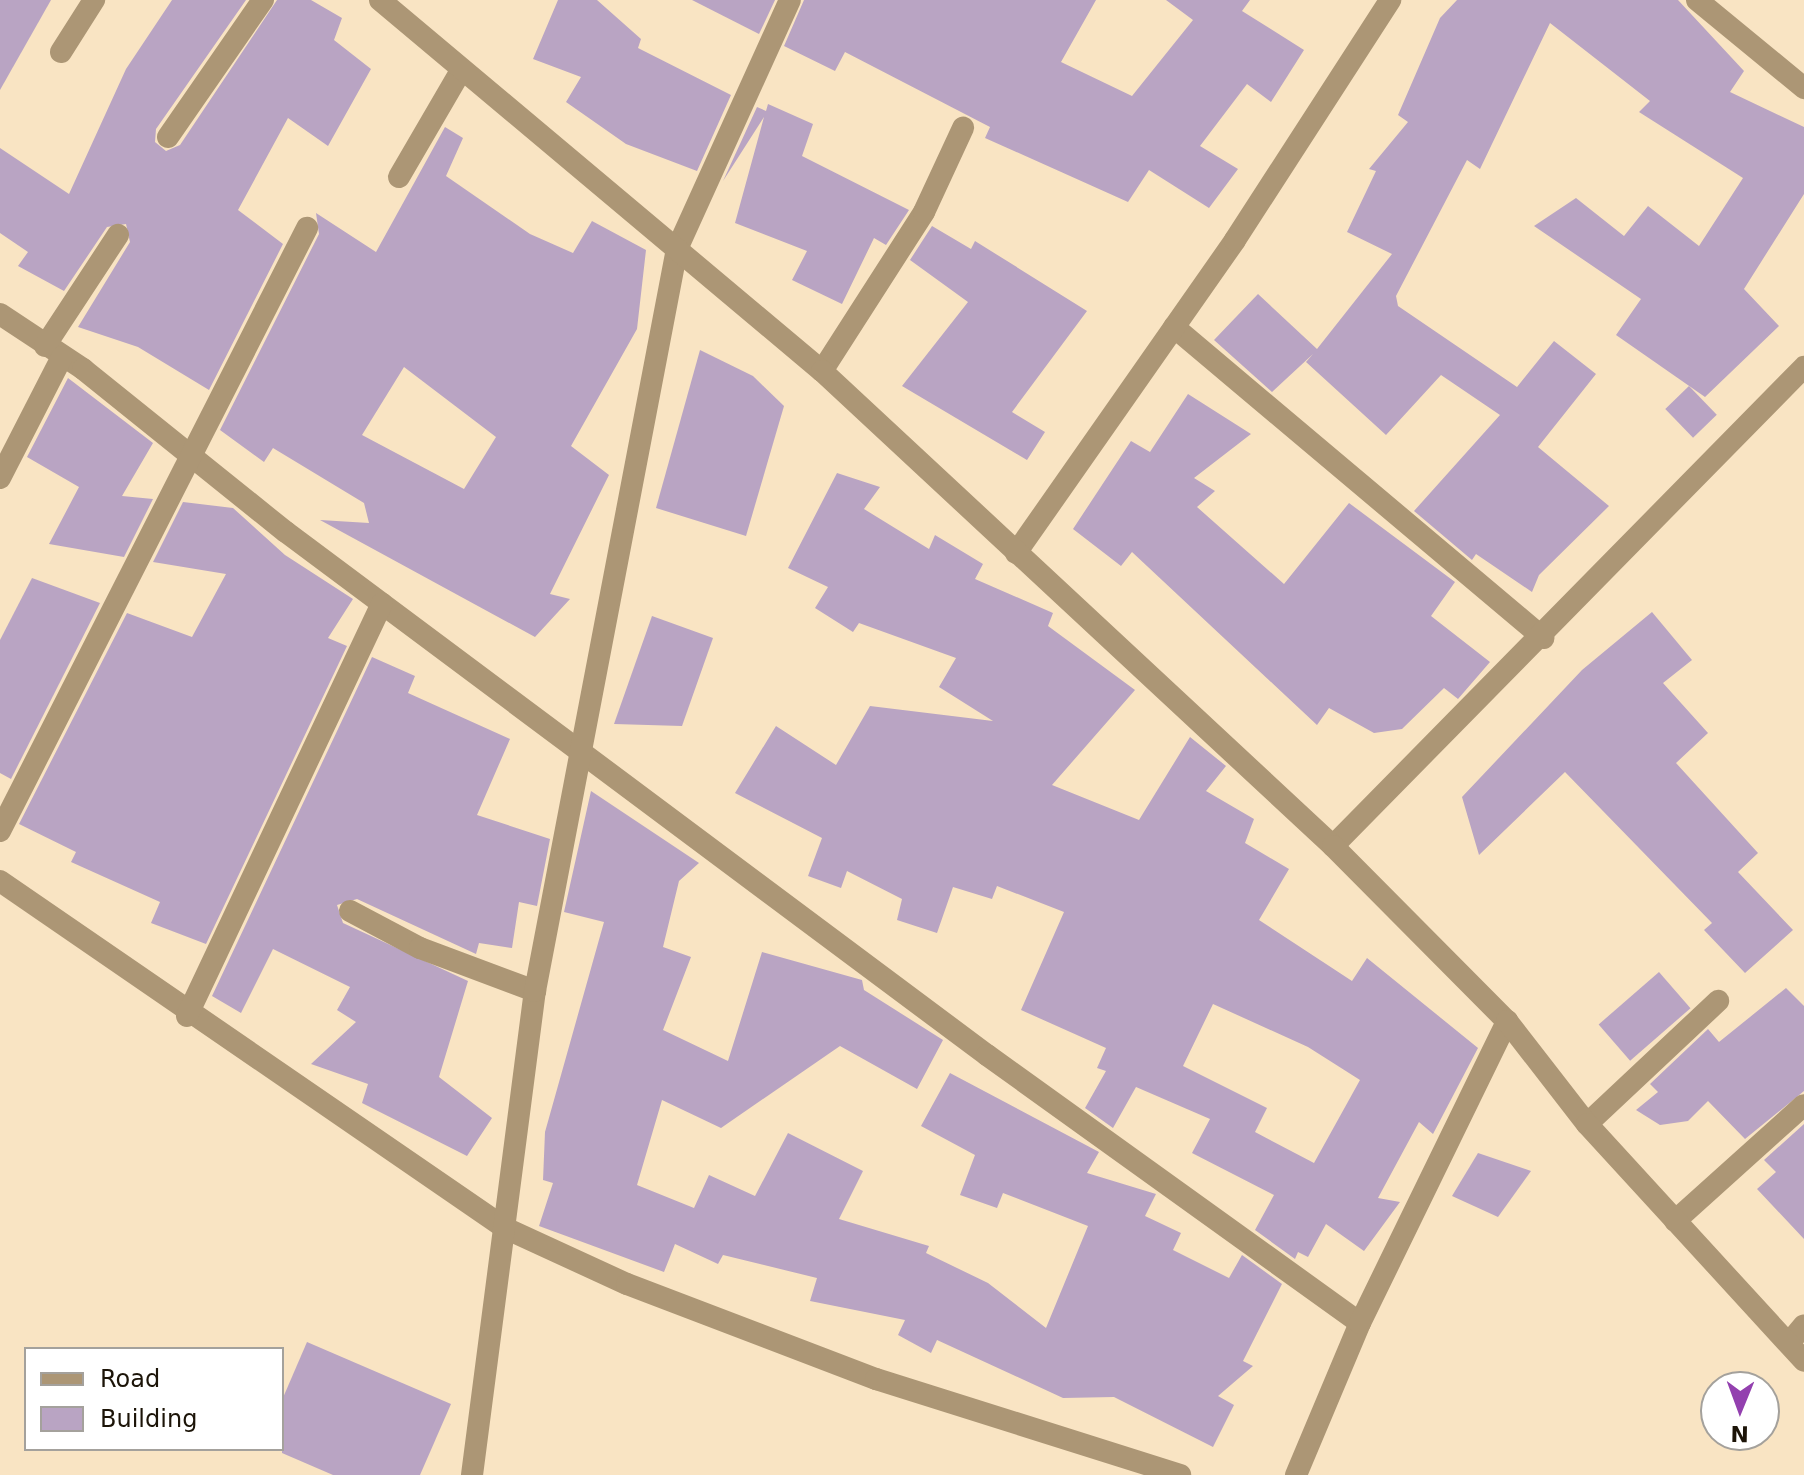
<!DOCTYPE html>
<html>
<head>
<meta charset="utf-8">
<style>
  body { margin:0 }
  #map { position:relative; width:1804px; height:1475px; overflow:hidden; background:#f9e4c3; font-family:"DejaVu Sans",sans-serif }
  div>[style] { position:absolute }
  .building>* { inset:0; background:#b9a4c3; transform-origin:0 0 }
  .minor>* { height:22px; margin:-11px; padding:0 11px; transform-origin:11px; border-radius:11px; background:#ac9675 }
  .tertiary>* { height:22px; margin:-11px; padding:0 11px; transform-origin:11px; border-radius:11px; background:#ac9675 }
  span { translate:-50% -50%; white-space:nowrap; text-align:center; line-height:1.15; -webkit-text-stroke:7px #fff; paint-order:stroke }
  .legend { position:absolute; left:24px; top:1347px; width:260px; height:104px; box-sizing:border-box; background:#fff; border:2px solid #a4a19c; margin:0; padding:10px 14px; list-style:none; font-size:24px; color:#1c1408 }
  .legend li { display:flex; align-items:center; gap:16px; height:40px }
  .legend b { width:40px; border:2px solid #a4a19c }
  .north { position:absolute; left:1700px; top:1371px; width:80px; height:80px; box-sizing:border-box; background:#fff; border:2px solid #a4a19c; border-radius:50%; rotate:181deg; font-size:22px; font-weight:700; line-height:32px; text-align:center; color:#1c1408 }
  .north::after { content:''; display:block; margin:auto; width:28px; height:36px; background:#9340af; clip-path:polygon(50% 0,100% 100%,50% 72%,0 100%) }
</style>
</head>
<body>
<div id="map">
  <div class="building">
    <i style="clip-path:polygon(0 0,51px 0,0 90px)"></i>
    <i style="clip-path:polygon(172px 0,246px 0,156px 129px,155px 142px,166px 151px,180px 145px,277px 0,311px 0,342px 18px,334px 40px,371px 69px,328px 146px,288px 118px,238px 210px,283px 244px,209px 390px,138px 347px,78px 327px,130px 242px,126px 224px,107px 227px,64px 291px,18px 266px,28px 252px,0 233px,0 148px,69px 194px,126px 69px)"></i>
    <i style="clip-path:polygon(558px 0,597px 0,641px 39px,638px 48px,731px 95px,697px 171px,626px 144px,566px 102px,581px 77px,533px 59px)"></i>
    <i style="clip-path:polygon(692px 0,775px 0,759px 34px)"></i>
    <i style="clip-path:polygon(804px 0,1096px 0,1061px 62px,1132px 96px,1193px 20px,1166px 0,1250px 0,1242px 11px,1304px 50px,1271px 102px,1247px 84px,1200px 146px,1238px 169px,1209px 208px,1149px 170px,1128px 202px,985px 138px,990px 127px,845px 52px,835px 71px,784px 46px)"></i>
    <i style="clip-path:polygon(1457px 0,1678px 0,1744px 71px,1730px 92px,1804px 127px,1804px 194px,1744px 289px,1779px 326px,1705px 397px,1616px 335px,1641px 299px,1534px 226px,1576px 198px,1624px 236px,1648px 206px,1699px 246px,1743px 178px,1639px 112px,1650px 101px,1550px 23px,1480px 169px,1467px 160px,1396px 296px,1398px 306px,1517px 387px,1554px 341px,1596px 374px,1538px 447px,1609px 506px,1539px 575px,1532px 592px,1476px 554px,1472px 560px,1414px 511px,1500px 415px,1441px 375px,1386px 435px,1306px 362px,1313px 354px,1272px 392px,1214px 340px,1258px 294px,1317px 349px,1392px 254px,1347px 232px,1376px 171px,1369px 169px,1408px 122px,1398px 115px,1440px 18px)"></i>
    <i style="clip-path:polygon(768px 104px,813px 124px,802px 156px,909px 210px,886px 245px,874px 238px,842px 304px,792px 280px,807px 251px,735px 223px,764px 117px,723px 181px,757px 107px,766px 111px)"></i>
    <i style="clip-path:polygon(evenodd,445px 127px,463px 138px,446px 176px,530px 234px,573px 253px,592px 221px,646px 250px,637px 329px,571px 446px,609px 475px,550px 594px,570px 599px,535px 637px,320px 520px,369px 523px,364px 503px,273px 448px,264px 462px,220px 430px,319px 234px,316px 213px,376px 252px,445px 127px,404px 367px,496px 437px,464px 489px,362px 435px,404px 367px)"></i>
    <i style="clip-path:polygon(932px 226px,971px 249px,975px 241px,1087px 311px,1012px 412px,1045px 432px,1027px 460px,902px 386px,968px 302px,910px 260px)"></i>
    <i style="clip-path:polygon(700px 350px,753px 376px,784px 406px,746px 536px,656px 508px)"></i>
    <i style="clip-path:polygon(68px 378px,153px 443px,122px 496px,153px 499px,124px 557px,49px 544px,79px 487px,27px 457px)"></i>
    <i style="left:1689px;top:386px;width:40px;height:33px;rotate:46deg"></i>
    <i style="clip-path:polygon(1188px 394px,1251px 434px,1194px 478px,1215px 491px,1197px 507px,1284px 584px,1349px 503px,1455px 582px,1431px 616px,1490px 662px,1458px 699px,1444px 688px,1402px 729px,1374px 733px,1329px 708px,1317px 725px,1132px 552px,1121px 566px,1073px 529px,1131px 441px,1150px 452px)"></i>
    <i style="clip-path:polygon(evenodd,837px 473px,880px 487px,864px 509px,929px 549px,935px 535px,983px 564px,975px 579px,1053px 613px,1048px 626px,1135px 690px,1052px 785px,1139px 820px,1190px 737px,1226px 766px,1206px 791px,1254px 819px,1245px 843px,1289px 869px,1259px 920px,1352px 981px,1367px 958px,1478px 1048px,1433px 1134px,1419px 1122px,1378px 1198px,1400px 1202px,1364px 1251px,1326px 1224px,1308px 1257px,1298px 1252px,1295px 1259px,1255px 1230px,1274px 1195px,1192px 1153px,1210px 1119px,1136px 1087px,1113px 1128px,1085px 1108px,1106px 1071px,1097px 1068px,1106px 1048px,1021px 1010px,1064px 912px,997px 886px,992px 899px,953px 887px,937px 933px,897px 920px,902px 899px,847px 871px,841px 888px,808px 876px,822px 838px,735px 793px,776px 726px,836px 765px,870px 706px,993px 721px,939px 687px,956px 658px,859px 623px,853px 632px,815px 608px,828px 587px,788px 568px,837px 473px,1213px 1004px,1308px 1047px,1360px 1080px,1314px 1163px,1255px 1132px,1267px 1108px,1183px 1066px,1213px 1004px)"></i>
    <i style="clip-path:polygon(183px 502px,233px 508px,285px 555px,353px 599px,328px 638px,347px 646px,206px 944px,151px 923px,160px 902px,71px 862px,76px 852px,19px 824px,127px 613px,192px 637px,226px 574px,153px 562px)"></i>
    <i style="clip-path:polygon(32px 578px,100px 603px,11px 779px,0 773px,0 640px)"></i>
    <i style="clip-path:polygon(1652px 612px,1692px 660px,1663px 683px,1708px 733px,1676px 763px,1758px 853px,1738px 872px,1793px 930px,1745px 973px,1704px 930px,1712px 923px,1565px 772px,1479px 855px,1462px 797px,1582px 670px)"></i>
    <i style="clip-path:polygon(652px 616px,713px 638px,682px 726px,614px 724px)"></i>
    <i style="clip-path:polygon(372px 657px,415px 676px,408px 693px,510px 739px,477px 815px,550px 839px,537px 906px,519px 902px,512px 948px,479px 943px,476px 954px,357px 899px,337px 905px,343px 923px,468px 981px,439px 1077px,492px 1118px,467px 1156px,362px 1103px,368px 1084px,311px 1064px,356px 1022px,337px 1010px,350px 987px,273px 949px,241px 1013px,212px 996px)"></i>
    <i style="clip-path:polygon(591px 791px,699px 863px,679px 881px,663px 947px,691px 957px,663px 1030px,728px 1061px,762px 952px,862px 980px,864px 990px,943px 1040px,917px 1089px,840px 1046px,721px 1128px,662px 1100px,637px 1185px,694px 1208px,709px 1175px,755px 1196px,788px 1133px,863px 1171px,839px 1219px,929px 1246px,926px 1253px,988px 1283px,1046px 1328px,1088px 1226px,1003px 1193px,997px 1208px,960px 1195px,975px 1155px,921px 1126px,950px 1073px,1099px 1152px,1087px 1173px,1156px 1194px,1145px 1216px,1181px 1233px,1173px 1250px,1229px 1278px,1242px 1255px,1282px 1284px,1243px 1361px,1253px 1366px,1218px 1396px,1234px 1405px,1213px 1447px,1114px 1397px,1063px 1398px,937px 1340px,931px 1353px,898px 1335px,905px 1320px,810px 1301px,817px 1278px,723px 1255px,718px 1264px,675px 1244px,664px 1272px,539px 1226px,553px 1183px,543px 1180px,545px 1132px,604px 922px,564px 912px)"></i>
    <i style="left:1659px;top:972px;width:48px;height:80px;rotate:49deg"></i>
    <i style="clip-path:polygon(1786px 988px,1804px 1006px,1804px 1091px,1745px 1139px,1708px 1101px,1688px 1121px,1660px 1125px,1636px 1110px,1658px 1092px,1650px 1084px,1708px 1029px,1719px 1042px)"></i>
    <i style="clip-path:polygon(1804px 1124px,1804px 1239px,1757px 1189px,1776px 1172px,1764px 1160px)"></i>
    <i style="clip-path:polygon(1478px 1153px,1531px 1171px,1498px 1217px,1452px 1196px)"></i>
    <i style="clip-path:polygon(307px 1342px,451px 1404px,420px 1475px,333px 1475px,282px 1453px,282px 1400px)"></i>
  </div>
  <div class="minor">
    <i style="left:1697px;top:0;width:139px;rotate:39.4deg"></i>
    <i style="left:61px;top:52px;width:62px;rotate:-57.6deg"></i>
    <i style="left:168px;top:137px;width:167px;rotate:-55.3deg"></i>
    <i style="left:399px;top:177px;width:121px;rotate:-59.8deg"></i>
    <i style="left:0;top:314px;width:100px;rotate:33.5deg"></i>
    <i style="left:83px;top:369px;width:260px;rotate:38.8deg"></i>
    <i style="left:286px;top:532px;width:875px;rotate:36.73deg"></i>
    <i style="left:987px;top:1055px;width:459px;rotate:35.7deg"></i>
    <i style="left:1174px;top:327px;width:483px;rotate:40.1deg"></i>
    <i style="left:45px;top:346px;width:133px;rotate:-56.7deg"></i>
    <i style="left:822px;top:371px;width:189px;rotate:-57.3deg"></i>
    <i style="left:924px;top:212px;width:93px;rotate:-65.1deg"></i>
    <i style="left:0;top:478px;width:136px;rotate:-62.9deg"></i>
    <i style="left:1016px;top:553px;width:382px;rotate:-55deg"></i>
    <i style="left:1235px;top:240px;width:286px;rotate:-57.1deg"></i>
    <i style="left:0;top:831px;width:677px;rotate:-63.02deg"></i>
    <i style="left:1333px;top:846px;width:672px;rotate:-45.48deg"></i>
    <i style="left:0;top:881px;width:613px;rotate:34.49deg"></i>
    <i style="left:505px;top:1228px;width:134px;rotate:24.7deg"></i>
    <i style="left:627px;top:1284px;width:267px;rotate:20.9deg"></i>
    <i style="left:876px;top:1379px;width:319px;rotate:17.5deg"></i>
    <i style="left:350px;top:911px;width:79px;rotate:27.9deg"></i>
    <i style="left:420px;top:948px;width:123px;rotate:20.5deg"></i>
    <i style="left:187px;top:1016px;width:456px;rotate:-64.7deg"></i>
    <i style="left:1587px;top:1124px;width:180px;rotate:-43.2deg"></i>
    <i style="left:1675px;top:1221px;width:173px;rotate:-42deg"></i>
    <i style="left:1789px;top:1343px;width:23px;rotate:-50deg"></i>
    <i style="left:472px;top:1475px;width:488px;rotate:-82.6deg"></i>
    <i style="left:535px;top:991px;width:755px;rotate:-79.17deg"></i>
    <i style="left:677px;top:249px;width:273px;rotate:-65.6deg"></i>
    <i style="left:1296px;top:1475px;width:165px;rotate:-67.2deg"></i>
    <i style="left:1360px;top:1323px;width:336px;rotate:-64deg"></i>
  </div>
  <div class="tertiary">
    <i style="left:380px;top:0;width:577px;rotate:40.01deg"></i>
    <i style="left:822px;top:371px;width:698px;rotate:42.91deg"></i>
    <i style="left:1333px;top:846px;width:247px;rotate:45.2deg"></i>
    <i style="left:1507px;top:1021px;width:130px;rotate:52.2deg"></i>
    <i style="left:1587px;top:1124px;width:321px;rotate:47.5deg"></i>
  </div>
  <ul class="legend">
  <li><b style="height:10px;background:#ac9675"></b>Road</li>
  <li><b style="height:22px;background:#b9a4c3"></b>Building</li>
  </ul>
  <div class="north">N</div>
</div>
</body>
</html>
